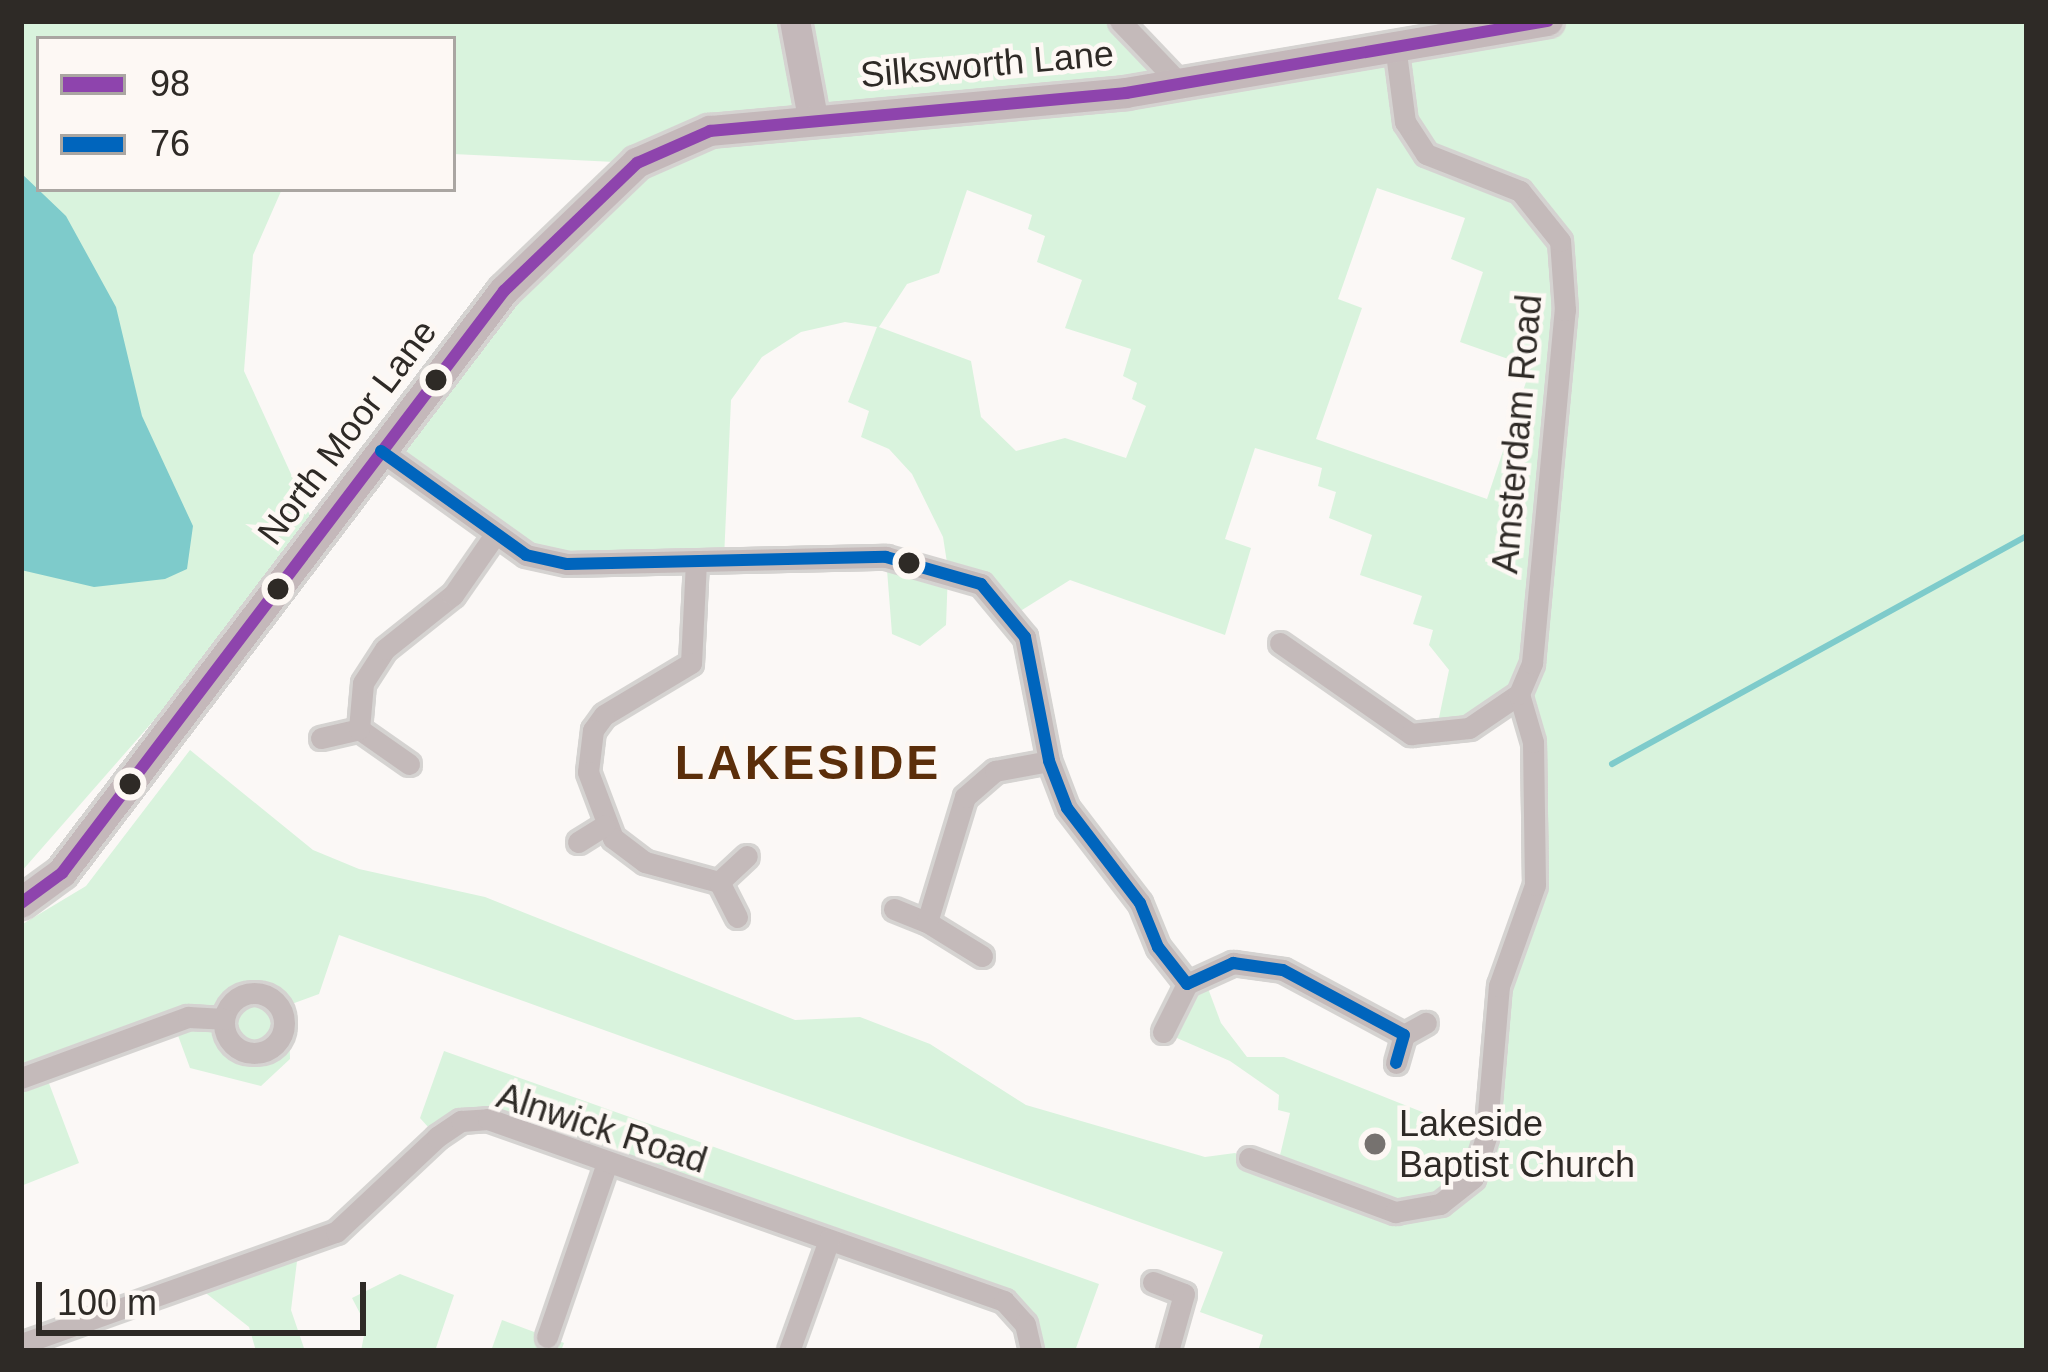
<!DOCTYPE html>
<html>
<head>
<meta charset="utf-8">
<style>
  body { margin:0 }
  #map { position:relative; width:2048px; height:1372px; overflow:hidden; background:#fbf8f6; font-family:Arial,sans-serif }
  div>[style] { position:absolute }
  .green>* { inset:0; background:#d9f3dd }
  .water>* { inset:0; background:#7ecbcb }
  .stream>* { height:6px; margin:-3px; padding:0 3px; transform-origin:3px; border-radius:3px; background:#7ecbcb }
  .roads { filter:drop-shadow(3px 0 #d5d3d1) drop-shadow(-3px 0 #d5d3d1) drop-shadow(0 3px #d5d3d1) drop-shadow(0 -3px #d5d3d1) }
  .street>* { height:21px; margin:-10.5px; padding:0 10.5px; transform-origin:10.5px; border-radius:10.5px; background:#c4baba }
  .street>.ring { margin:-10.5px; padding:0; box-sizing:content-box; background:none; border:21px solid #c4baba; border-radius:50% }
  .secondary>* { height:30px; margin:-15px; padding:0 15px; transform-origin:15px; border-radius:15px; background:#c4b8ba }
  .bus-1>* { height:12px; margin:-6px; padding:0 6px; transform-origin:6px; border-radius:6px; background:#8e44ad }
  .bus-2>* { height:12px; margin:-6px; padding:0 6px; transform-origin:6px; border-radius:6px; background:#0065bd }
  .dots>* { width:33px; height:33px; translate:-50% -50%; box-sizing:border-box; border:6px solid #fdf8f4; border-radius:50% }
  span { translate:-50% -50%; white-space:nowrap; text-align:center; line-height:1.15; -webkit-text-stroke:9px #fdf8f4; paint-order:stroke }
  .street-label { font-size:36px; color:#2e2a26 }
  .poi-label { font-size:36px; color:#2e2a26 }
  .left { translate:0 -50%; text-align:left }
  .district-label { font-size:48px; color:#5b2e0a; font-weight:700; letter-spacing:3px }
  .frame { position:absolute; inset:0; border:24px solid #2e2a26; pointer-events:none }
  .legend { position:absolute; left:36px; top:36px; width:420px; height:156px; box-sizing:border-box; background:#fdf8f4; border:3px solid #aaa6a2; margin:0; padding:15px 21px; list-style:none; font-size:36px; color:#2e2a26 }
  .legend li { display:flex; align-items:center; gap:24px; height:60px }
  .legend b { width:60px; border:3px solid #aaa6a2 }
  .scale { position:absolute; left:36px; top:1282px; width:330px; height:54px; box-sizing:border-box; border:6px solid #2e2a26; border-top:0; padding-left:15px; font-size:36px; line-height:42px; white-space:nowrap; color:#2e2a26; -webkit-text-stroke:9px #fdf8f4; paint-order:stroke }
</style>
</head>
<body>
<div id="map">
  <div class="green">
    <i style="clip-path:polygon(evenodd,21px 21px,1120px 21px,1181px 84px,1548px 21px,2027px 21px,2027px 1351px,1258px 1351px,1263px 1335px,1200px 1312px,1223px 1252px,339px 935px,319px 994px,289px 1005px,290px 1059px,261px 1086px,190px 1068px,173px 1022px,44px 1070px,79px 1163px,21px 1186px,21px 925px,86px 886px,190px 750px,313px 850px,359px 869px,485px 897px,795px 1020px,860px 1017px,930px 1044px,1026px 1105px,1205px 1157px,1235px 1153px,1277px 1168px,1290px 1113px,1278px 1110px,1279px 1095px,1230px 1061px,1163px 1032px,1203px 975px,1221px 1023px,1247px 1057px,1284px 1057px,1485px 1137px,1499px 986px,1535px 885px,1531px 667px,1519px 694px,1436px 732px,1449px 670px,1429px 645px,1433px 630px,1413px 624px,1422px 596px,1360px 575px,1372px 535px,1329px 518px,1336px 492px,1318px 486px,1322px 468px,1255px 448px,1225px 539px,1251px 548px,1225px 635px,1070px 580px,1014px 615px,948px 572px,946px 625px,920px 646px,892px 634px,886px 557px,948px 569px,943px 537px,912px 474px,889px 449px,861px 437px,869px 411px,848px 402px,877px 327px,845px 322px,801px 332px,762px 357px,731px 400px,724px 559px,526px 555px,381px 451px,635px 163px,453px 154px,453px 39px,39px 39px,39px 189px,282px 189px,253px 255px,244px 371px,318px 533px,21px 872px,21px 21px,1377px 188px,1465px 218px,1451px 259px,1483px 272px,1460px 342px,1531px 367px,1487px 499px,1316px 439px,1362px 308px,1338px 299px,1377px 188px,21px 21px,967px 190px,1032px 215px,1028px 229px,1045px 236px,1037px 262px,1082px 280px,1065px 328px,1131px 349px,1123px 376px,1137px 383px,1132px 399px,1146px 406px,1126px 458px,1065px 438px,1016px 451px,981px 417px,971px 361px,879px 327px,907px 284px,939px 273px,967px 190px)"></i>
    <i style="clip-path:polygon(444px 1051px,1099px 1284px,1075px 1351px,1031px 1351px,1004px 1301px,489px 1119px,437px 1137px,420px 1118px)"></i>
    <i style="clip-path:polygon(299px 1245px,291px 1310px,305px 1351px,256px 1351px,249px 1327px,193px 1283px)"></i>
    <i style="clip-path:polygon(400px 1274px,454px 1295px,435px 1351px,361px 1351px,366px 1325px,352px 1298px)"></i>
    <i style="clip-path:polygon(502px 1320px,564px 1343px,561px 1351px,491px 1351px)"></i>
  </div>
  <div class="water">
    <i style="clip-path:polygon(21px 173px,66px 216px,116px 307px,142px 416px,193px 526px,187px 569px,165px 579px,94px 587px,21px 570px)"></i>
  </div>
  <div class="stream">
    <i style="left:1612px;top:764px;width:474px;rotate:-28.8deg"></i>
  </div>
  <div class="roads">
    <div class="street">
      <i style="left:1120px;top:21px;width:87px;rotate:46.4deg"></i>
      <i style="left:381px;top:451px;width:178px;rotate:35.6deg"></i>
      <i style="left:526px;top:555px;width:42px;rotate:12.4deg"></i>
      <i style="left:567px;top:564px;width:319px;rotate:-1.3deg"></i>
      <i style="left:886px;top:557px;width:99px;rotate:15.9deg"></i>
      <i style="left:981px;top:584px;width:69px;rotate:50.3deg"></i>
      <i style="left:1025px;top:637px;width:126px;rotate:79deg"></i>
      <i style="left:1049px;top:761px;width:50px;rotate:69deg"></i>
      <i style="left:1067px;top:808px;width:120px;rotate:52.5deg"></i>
      <i style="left:1140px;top:903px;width:48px;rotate:67.8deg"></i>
      <i style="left:1158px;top:947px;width:47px;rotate:51.9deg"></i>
      <i style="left:1187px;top:984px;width:51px;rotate:-24.5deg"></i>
      <i style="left:1233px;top:963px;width:50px;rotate:8deg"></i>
      <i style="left:1283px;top:970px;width:137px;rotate:28.2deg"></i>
      <i style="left:1404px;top:1035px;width:29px;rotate:106deg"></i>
      <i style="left:696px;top:561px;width:102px;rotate:92.8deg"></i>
      <i style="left:691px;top:663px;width:101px;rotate:149.1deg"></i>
      <i style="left:604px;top:715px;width:19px;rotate:126deg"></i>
      <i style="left:593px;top:730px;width:42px;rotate:96.8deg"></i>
      <i style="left:588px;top:772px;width:71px;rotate:69.3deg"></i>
      <i style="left:613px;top:838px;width:40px;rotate:37deg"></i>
      <i style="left:645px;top:862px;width:77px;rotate:15.1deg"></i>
      <i style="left:1280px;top:643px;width:160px;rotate:34.8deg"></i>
      <i style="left:1411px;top:734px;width:58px;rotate:-5.9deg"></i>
      <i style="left:1469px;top:728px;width:60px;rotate:-34.2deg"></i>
      <i style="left:321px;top:738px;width:39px;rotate:-13deg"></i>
      <i style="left:409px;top:764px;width:61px;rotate:-145deg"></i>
      <i style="left:359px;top:729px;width:46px;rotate:-85deg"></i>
      <i style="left:363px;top:683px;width:40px;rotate:-57.1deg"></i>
      <i style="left:385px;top:649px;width:87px;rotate:-38.5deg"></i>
      <i style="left:453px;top:595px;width:72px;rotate:-55.2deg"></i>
      <i style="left:578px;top:842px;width:31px;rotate:-32deg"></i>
      <i style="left:894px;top:909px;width:35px;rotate:22deg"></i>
      <i style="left:737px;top:917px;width:39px;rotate:-117deg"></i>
      <i style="left:719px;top:882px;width:38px;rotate:-43deg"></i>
      <i style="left:982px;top:956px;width:65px;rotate:-148.3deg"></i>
      <i style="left:927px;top:922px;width:131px;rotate:-73.1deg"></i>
      <i style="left:965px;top:797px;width:40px;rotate:-41deg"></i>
      <i style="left:995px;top:771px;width:55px;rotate:-10.5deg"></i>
      <i class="ring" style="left:224px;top:993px;width:39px;height:39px"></i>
      <i style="left:1163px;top:1032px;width:54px;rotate:-63.4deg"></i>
      <i style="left:1404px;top:1035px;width:25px;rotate:-29deg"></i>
      <i style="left:21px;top:1078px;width:178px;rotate:-20.1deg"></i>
      <i style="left:188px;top:1017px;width:36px;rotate:3deg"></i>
      <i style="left:1249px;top:1158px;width:156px;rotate:20.3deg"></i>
      <i style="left:1395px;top:1212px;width:46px;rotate:-10.1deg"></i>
      <i style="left:1440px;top:1204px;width:42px;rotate:-38.2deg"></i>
      <i style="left:1473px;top:1178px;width:43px;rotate:-72.4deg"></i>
      <i style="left:1486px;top:1137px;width:152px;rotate:-85.1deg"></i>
      <i style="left:1499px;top:986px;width:107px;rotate:-70.4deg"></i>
      <i style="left:1535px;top:885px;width:143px;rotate:-90.8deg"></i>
      <i style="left:1533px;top:742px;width:50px;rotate:-106.3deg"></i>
      <i style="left:1519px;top:694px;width:34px;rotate:-67deg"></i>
      <i style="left:1532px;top:663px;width:355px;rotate:-84.7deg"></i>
      <i style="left:1565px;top:310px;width:69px;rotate:-94.1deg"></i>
      <i style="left:1560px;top:241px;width:64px;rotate:-128.7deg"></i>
      <i style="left:1520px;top:191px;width:101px;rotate:-158.5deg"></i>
      <i style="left:1426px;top:154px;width:38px;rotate:-123deg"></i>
      <i style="left:1405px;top:122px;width:78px;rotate:-97.4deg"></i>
      <i style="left:1153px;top:1282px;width:33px;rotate:21deg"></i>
      <i style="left:1184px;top:1294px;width:59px;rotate:105.7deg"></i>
      <i style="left:547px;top:1337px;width:184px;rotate:-71deg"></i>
      <i style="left:21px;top:1344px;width:334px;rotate:-19.6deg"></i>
      <i style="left:336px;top:1232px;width:139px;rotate:-43.2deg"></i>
      <i style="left:437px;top:1137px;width:29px;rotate:-34deg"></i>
      <i style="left:461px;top:1121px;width:27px;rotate:-4deg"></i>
      <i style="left:488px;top:1119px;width:547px;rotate:19.43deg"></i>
      <i style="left:1004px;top:1301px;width:31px;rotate:48deg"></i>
      <i style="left:1025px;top:1324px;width:28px;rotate:77deg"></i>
      <i style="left:789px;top:1351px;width:118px;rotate:-70.2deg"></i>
    </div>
    <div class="secondary">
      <i style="left:795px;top:21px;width:99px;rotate:79.5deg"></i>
      <i style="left:21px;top:903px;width:51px;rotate:-36.2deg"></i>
      <i style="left:62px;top:873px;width:731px;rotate:-52.79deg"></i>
      <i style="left:504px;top:291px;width:185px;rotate:-43.9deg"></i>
      <i style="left:637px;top:163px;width:80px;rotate:-23.7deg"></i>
      <i style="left:710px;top:131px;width:418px;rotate:-5.2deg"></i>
      <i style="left:1126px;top:93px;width:428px;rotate:-9.7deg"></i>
    </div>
  </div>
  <div class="bus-1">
    <i style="left:21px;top:903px;width:51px;rotate:-36.2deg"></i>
    <i style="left:62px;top:873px;width:731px;rotate:-52.79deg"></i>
    <i style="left:504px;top:291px;width:185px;rotate:-43.9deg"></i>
    <i style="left:637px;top:163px;width:80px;rotate:-23.7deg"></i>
    <i style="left:710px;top:131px;width:418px;rotate:-5.2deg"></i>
    <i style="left:1126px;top:93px;width:428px;rotate:-9.7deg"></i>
  </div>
  <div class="bus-2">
    <i style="left:381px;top:451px;width:178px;rotate:35.6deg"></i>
    <i style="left:526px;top:555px;width:42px;rotate:12.4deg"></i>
    <i style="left:567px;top:564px;width:319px;rotate:-1.3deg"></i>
    <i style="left:886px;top:557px;width:99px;rotate:15.9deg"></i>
    <i style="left:981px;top:584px;width:69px;rotate:50.3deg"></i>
    <i style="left:1025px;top:637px;width:126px;rotate:79deg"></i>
    <i style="left:1049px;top:761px;width:50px;rotate:69deg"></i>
    <i style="left:1067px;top:808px;width:120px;rotate:52.5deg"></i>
    <i style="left:1140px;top:903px;width:48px;rotate:67.8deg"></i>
    <i style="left:1158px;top:947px;width:47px;rotate:51.9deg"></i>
    <i style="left:1187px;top:984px;width:51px;rotate:-24.5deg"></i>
    <i style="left:1233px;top:963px;width:50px;rotate:8deg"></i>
    <i style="left:1283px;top:970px;width:137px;rotate:28.2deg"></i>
    <i style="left:1404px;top:1035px;width:29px;rotate:106deg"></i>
  </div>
  <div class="dots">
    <i style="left:436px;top:380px;background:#2e2a26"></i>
    <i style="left:909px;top:563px;background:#2e2a26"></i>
    <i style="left:278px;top:589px;background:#2e2a26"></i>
    <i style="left:130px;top:784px;background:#2e2a26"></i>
    <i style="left:1375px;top:1144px;background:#76726f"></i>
  </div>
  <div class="street-label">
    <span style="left:987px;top:64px;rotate:-5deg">Silksworth Lane</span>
    <span style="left:347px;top:432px;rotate:-53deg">North Moor Lane</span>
    <span style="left:1517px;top:434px;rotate:-85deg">Amsterdam Road</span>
    <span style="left:602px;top:1128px;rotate:18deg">Alnwick Road</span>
  </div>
  <div class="poi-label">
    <span class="left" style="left:1399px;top:1144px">Lakeside<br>Baptist Church</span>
  </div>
  <div class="district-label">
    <span style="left:808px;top:763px">LAKESIDE</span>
  </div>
  <div class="frame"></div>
  <ul class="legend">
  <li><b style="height:15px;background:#8e44ad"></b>98</li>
  <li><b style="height:15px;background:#0065bd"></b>76</li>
  </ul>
  <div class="scale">100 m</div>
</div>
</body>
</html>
